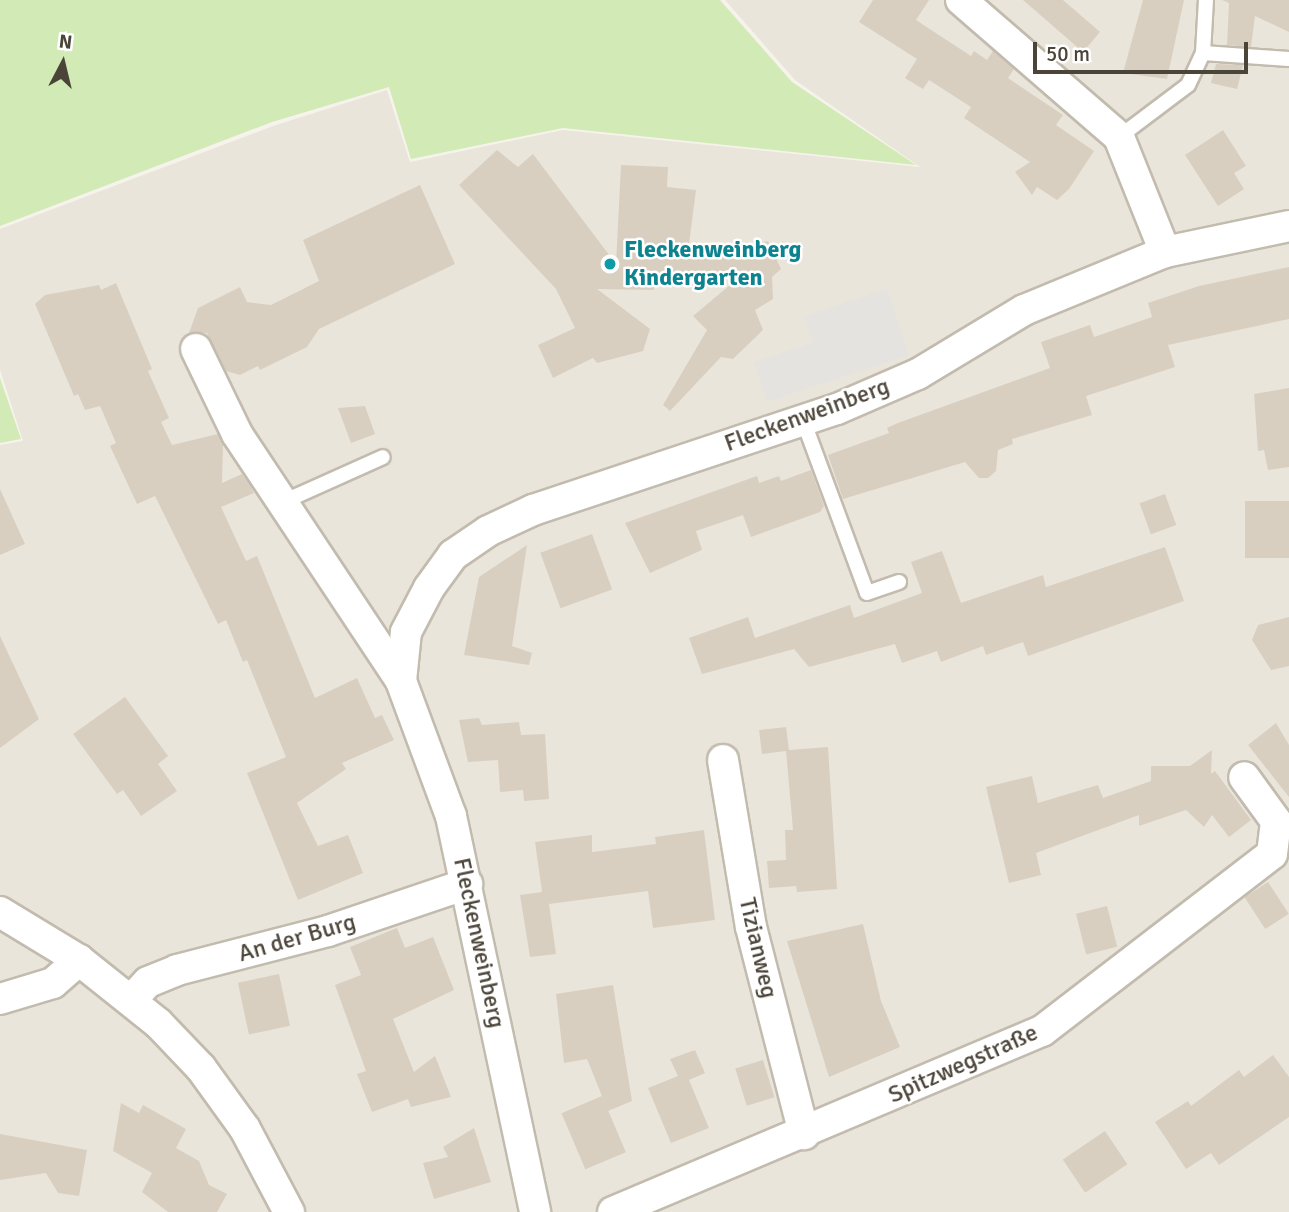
<!DOCTYPE html>
<html>
<head>
<meta charset="utf-8">
<style>
  body { margin:0 }
  #map { position:relative; width:1289px; height:1212px; overflow:hidden; background:#f6f3ec; font-family:Signika,sans-serif }
  div>[style] { position:absolute }
  .residential>* { inset:0; background:#eae5da }
  .green>* { inset:0; background:#d2eab5 }
  .parking>* { inset:0; background:#e5e3e0 }
  .building>* { inset:0; background:#d8cfc1; transform-origin:0 0 }
  .roads { filter:drop-shadow(2px 0 #c2bbae) drop-shadow(-2px 0 #c2bbae) drop-shadow(0 2px #c2bbae) drop-shadow(0 -2px #c2bbae) }
  .service>* { height:14px; margin:-7px; padding:0 7px; transform-origin:7px; border-radius:7px; background:#fff }
  .minor>* { height:30px; margin:-15px; padding:0 15px; transform-origin:15px; border-radius:15px; background:#fff }
  .dots>* { width:19px; height:19px; translate:-50% -50%; box-sizing:border-box; border:4px solid #fff; border-radius:50% }
  span { translate:-50% -50%; white-space:nowrap; text-align:center; line-height:1.15; -webkit-text-stroke:5px #fff; paint-order:stroke }
  .culture-label { font-size:24px; color:#0d838f; font-weight:700 }
  .left { translate:0 -50%; text-align:left }
  .street-label { font-size:24px; color:#4b4439 }
  .north { position:absolute; left:28px; top:28px; width:70px; height:70px; -webkit-text-stroke:5px #fff; paint-order:stroke; rotate:7deg; font-size:19px; font-weight:700; line-height:28px; text-align:center; color:#4b4439 }
  .north::after { content:''; display:block; margin:auto; width:24px; height:32px; background:#4b4439; clip-path:polygon(50% 0,100% 100%,50% 72%,0 100%) }
  .scale { position:absolute; left:1033px; top:42px; width:215px; height:32px; box-sizing:border-box; border:4px solid #4b4439; border-top:0; padding-left:9px; font-size:21px; line-height:24px; white-space:nowrap; color:#4b4439; -webkit-text-stroke:5px #fff; paint-order:stroke }
</style>
</head>
<body>
<div id="map">
  <div class="residential">
    <i style="clip-path:polygon(725px 0,1289px 0,1289px 1212px,0 1212px,0 445px,23px 441px,0 370px,0 229px,273px 126px,387px 90px,410px 162px,563px 130px,920px 167px,795px 80px)"></i>
  </div>
  <div class="green">
    <i style="clip-path:polygon(0 0,720px 0,792px 82px,916px 165px,563px 128px,411px 159px,389px 87px,272px 122px,0 226px)"></i>
    <i style="clip-path:polygon(0 378px,21px 439px,0 443px)"></i>
  </div>
  <div class="parking">
    <i style="clip-path:polygon(887px 289px,909px 355px,767px 402px,754px 362px,813px 342px,804px 316px)"></i>
  </div>
  <div class="building">
    <i style="clip-path:polygon(873px 0,929px 0,916px 20px,971px 56px,974px 51px,987px 60px,993px 51px,1014px 69px,1008px 78px,1063px 115px,1056px 125px,1094px 151px,1069px 189px,1057px 200px,1037px 187px,1032px 195px,1015px 172px,1030px 162px,964px 118px,971px 107px,929px 80px,923px 89px,905px 78px,917px 59px,859px 22px)"></i>
    <i style="clip-path:polygon(1023px 0,1063px 0,1100px 32px,1083px 52px)"></i>
    <i style="clip-path:polygon(1143px 0,1184px 0,1167px 79px,1123px 73px)"></i>
    <i style="clip-path:polygon(1222px 0,1289px 0,1289px 32px,1255px 16px,1251px 47px,1227px 45px,1229px 3px)"></i>
    <i style="clip-path:polygon(1216px 64px,1243px 65px,1237px 89px,1211px 83px)"></i>
    <i style="clip-path:polygon(1223px 130px,1246px 166px,1234px 173px,1244px 189px,1218px 206px,1185px 155px)"></i>
    <i style="clip-path:polygon(497px 150px,518px 167px,533px 154px,616px 264px,621px 165px,668px 167px,667px 187px,696px 190px,687px 259px,768px 241px,781px 269px,772px 277px,773px 299px,755px 310px,763px 330px,733px 359px,721px 357px,670px 411px,663px 405px,707px 330px,693px 316px,736px 280px,654px 275px,654px 290px,597px 289px,650px 329px,643px 351px,597px 363px,593px 358px,553px 378px,538px 345px,575px 328px,556px 289px,459px 185px)"></i>
    <i style="clip-path:polygon(420px 185px,455px 264px,319px 329px,307px 347px,260px 370px,258px 366px,240px 375px,226px 371px,207px 333px,189px 333px,198px 308px,240px 287px,247px 302px,271px 305px,319px 281px,303px 240px)"></i>
    <i style="clip-path:polygon(1289px 267px,1289px 319px,1168px 345px,1175px 367px,1086px 396px,1092px 415px,1012px 439px,1013px 444px,998px 450px,996px 471px,988px 478px,979px 478px,965px 462px,843px 499px,828px 455px,889px 433px,887px 428px,898px 423px,1050px 368px,1041px 342px,1090px 325px,1094px 337px,1152px 317px,1148px 303px,1199px 286px)"></i>
    <i style="clip-path:polygon(116px 283px,152px 369px,148px 371px,169px 418px,161px 422px,172px 445px,218px 434px,223px 444px,222px 483px,242px 474px,251px 487px,254px 493px,221px 507px,246px 561px,257px 556px,315px 698px,357px 678px,375px 718px,382px 715px,394px 740px,342px 763px,346px 769px,297px 803px,318px 846px,348px 835px,363px 873px,298px 900px,247px 773px,286px 757px,247px 660px,243px 662px,226px 620px,218px 624px,155px 496px,137px 504px,110px 446px,116px 443px,100px 406px,85px 410px,78px 394px,74px 396px,35px 304px,45px 295px,99px 285px,101px 290px)"></i>
    <i style="clip-path:polygon(1289px 388px,1289px 467px,1268px 470px,1264px 450px,1258px 451px,1254px 394px)"></i>
    <i style="clip-path:polygon(365px 406px,375px 434px,351px 443px,338px 408px)"></i>
    <i style="clip-path:polygon(811px 470px,824px 506px,820px 512px,751px 537px,743px 515px,696px 531px,702px 550px,650px 573px,625px 523px,757px 476px,759px 483px,779px 476px,781px 481px)"></i>
    <i style="clip-path:polygon(0 489px,25px 544px,0 555px)"></i>
    <i style="left:1165px;top:494px;width:33px;height:27px;rotate:70deg"></i>
    <i style="left:1289px;top:501px;width:57px;height:44px;rotate:90deg"></i>
    <i style="left:592px;top:534px;width:59px;height:55px;rotate:70deg"></i>
    <i style="clip-path:polygon(527px 545px,512px 646px,532px 653px,529px 665px,464px 655px,479px 577px)"></i>
    <i style="clip-path:polygon(1165px 547px,1184px 601px,1028px 656px,1023px 642px,986px 655px,983px 646px,941px 662px,937px 651px,902px 663px,895px 644px,809px 667px,794px 649px,702px 674px,689px 638px,748px 617px,755px 638px,850px 605px,854px 618px,922px 593px,911px 562px,942px 551px,961px 603px,1043px 575px,1046px 587px)"></i>
    <i style="clip-path:polygon(1289px 617px,1289px 666px,1271px 670px,1252px 640px,1258px 625px)"></i>
    <i style="clip-path:polygon(0 636px,39px 719px,0 748px)"></i>
    <i style="clip-path:polygon(125px 697px,168px 756px,158px 764px,177px 791px,141px 816px,123px 790px,117px 794px,73px 734px)"></i>
    <i style="clip-path:polygon(479px 718px,482px 725px,519px 722px,521px 735px,545px 734px,549px 799px,524px 801px,523px 790px,500px 792px,498px 760px,468px 762px,459px 720px)"></i>
    <i style="clip-path:polygon(1276px 723px,1289px 745px,1289px 797px,1248px 745px)"></i>
    <i style="clip-path:polygon(786px 727px,789px 750px,828px 747px,837px 889px,797px 892px,796px 886px,769px 888px,767px 861px,786px 860px,785px 830px,793px 830px,786px 751px,762px 754px,759px 730px)"></i>
    <i style="clip-path:polygon(1212px 750px,1211px 774px,1215px 771px,1251px 820px,1229px 837px,1212px 815px,1204px 827px,1186px 810px,1139px 826px,1139px 815px,1036px 853px,1041px 875px,1009px 883px,986px 787px,1032px 776px,1038px 803px,1098px 785px,1103px 798px,1151px 781px,1151px 766px,1190px 766px)"></i>
    <i style="clip-path:polygon(704px 830px,715px 920px,653px 928px,648px 891px,549px 904px,556px 954px,530px 957px,520px 895px,542px 892px,535px 842px,592px 835px,592px 852px,656px 844px,655px 837px)"></i>
    <i style="left:1268px;top:882px;width:38px;height:28px;rotate:57deg"></i>
    <i style="left:1107px;top:906px;width:42px;height:32px;rotate:76deg"></i>
    <i style="clip-path:polygon(863px 924px,881px 1001px,900px 1047px,829px 1077px,787px 941px)"></i>
    <i style="clip-path:polygon(397px 928px,405px 948px,433px 937px,454px 990px,393px 1019px,414px 1072px,435px 1056px,451px 1097px,411px 1107px,408px 1099px,372px 1112px,357px 1074px,366px 1071px,335px 985px,361px 975px,350px 947px)"></i>
    <i style="left:279px;top:974px;width:53px;height:42px;rotate:78deg"></i>
    <i style="clip-path:polygon(613px 985px,632px 1101px,608px 1111px,587px 1059px,564px 1063px,556px 994px)"></i>
    <i style="clip-path:polygon(695px 1050px,705px 1073px,689px 1080px,709px 1128px,671px 1143px,648px 1088px,678px 1076px,670px 1059px)"></i>
    <i style="clip-path:polygon(1273px 1055px,1289px 1077px,1289px 1117px,1219px 1165px,1211px 1153px,1186px 1169px,1155px 1122px,1188px 1101px,1191px 1106px,1239px 1070px,1244px 1077px)"></i>
    <i style="left:763px;top:1060px;width:39px;height:29px;rotate:73deg"></i>
    <i style="left:602px;top:1096px;width:61px;height:44px;rotate:67deg"></i>
    <i style="clip-path:polygon(121px 1103px,139px 1113px,143px 1105px,186px 1129px,176px 1148px,199px 1161px,209px 1185px,227px 1194px,217px 1212px,168px 1212px,142px 1192px,152px 1173px,113px 1151px)"></i>
    <i style="clip-path:polygon(474px 1128px,491px 1182px,434px 1199px,423px 1163px,448px 1157px,443px 1147px)"></i>
    <i style="left:1105px;top:1131px;width:40px;height:51px;rotate:56deg"></i>
    <i style="clip-path:polygon(0 1134px,87px 1150px,79px 1196px,58px 1193px,46px 1173px,0 1180px)"></i>
  </div>
  <div class="roads">
    <div class="service">
      <i style="left:1203px;top:53px;width:86px;rotate:4deg"></i>
      <i style="left:1119px;top:137px;width:86px;rotate:-37deg"></i>
      <i style="left:1188px;top:85px;width:35px;rotate:-65deg"></i>
      <i style="left:1203px;top:53px;width:53px;rotate:-86.8deg"></i>
      <i style="left:803px;top:420px;width:184px;rotate:69.7deg"></i>
      <i style="left:867px;top:593px;width:34px;rotate:-19deg"></i>
      <i style="left:285px;top:501px;width:107px;rotate:-24.2deg"></i>
    </div>
    <div class="minor">
      <i style="left:961px;top:0;width:209px;rotate:40.9deg"></i>
      <i style="left:1119px;top:137px;width:124px;rotate:68.2deg"></i>
      <i style="left:196px;top:349px;width:94px;rotate:64.2deg"></i>
      <i style="left:237px;top:434px;width:296px;rotate:56.4deg"></i>
      <i style="left:401px;top:681px;width:144px;rotate:69.7deg"></i>
      <i style="left:451px;top:816px;width:405px;rotate:78deg"></i>
      <i style="left:401px;top:681px;width:49px;rotate:-84.2deg"></i>
      <i style="left:406px;top:632px;width:50px;rotate:-62.4deg"></i>
      <i style="left:429px;top:588px;width:41px;rotate:-54deg"></i>
      <i style="left:453px;top:555px;width:42px;rotate:-34.4deg"></i>
      <i style="left:488px;top:531px;width:50px;rotate:-25deg"></i>
      <i style="left:533px;top:510px;width:320px;rotate:-18.4deg"></i>
      <i style="left:837px;top:409px;width:88px;rotate:-23.4deg"></i>
      <i style="left:918px;top:374px;width:124px;rotate:-31.1deg"></i>
      <i style="left:1024px;top:310px;width:152px;rotate:-22.4deg"></i>
      <i style="left:1165px;top:252px;width:127px;rotate:-11.8deg"></i>
      <i style="left:723px;top:760px;width:169px;rotate:80.5deg"></i>
      <i style="left:751px;top:927px;width:214px;rotate:75.6deg"></i>
      <i style="left:0;top:912px;width:92px;rotate:31.3deg"></i>
      <i style="left:79px;top:960px;width:101px;rotate:38.6deg"></i>
      <i style="left:158px;top:1023px;width:62px;rotate:46.3deg"></i>
      <i style="left:201px;top:1068px;width:75px;rotate:54.2deg"></i>
      <i style="left:245px;top:1129px;width:94px;rotate:62.1deg"></i>
      <i style="left:0;top:999px;width:55px;rotate:-16.8deg"></i>
      <i style="left:53px;top:983px;width:35px;rotate:-41deg"></i>
      <i style="left:132px;top:999px;width:23px;rotate:-47deg"></i>
      <i style="left:148px;top:982px;width:31px;rotate:-22deg"></i>
      <i style="left:177px;top:970px;width:156px;rotate:-14.5deg"></i>
      <i style="left:328px;top:931px;width:147px;rotate:-18.7deg"></i>
      <i style="left:613px;top:1212px;width:466px;rotate:-22.9deg"></i>
      <i style="left:1042px;top:1031px;width:290px;rotate:-37.6deg"></i>
      <i style="left:1272px;top:854px;width:33px;rotate:-83deg"></i>
      <i style="left:1276px;top:821px;width:54px;rotate:-126deg"></i>
    </div>
  </div>
  <div class="dots">
    <i style="left:610px;top:264px;background:#0f9aa8"></i>
  </div>
  <div class="culture-label">
    <span class="left" style="left:624px;top:264px">Fleckenweinberg<br>Kindergarten</span>
  </div>
  <div class="street-label">
    <span style="left:807px;top:415px;rotate:-20deg">Fleckenweinberg</span>
    <span style="left:297px;top:938px;rotate:-16deg">An der Burg</span>
    <span style="left:479px;top:943px;rotate:78deg">Fleckenweinberg</span>
    <span style="left:758px;top:948px;rotate:77deg">Tizianweg</span>
    <span style="left:963px;top:1064px;rotate:-24deg">Spitzwegstraße</span>
  </div>
  <div class="north">N</div>
  <div class="scale">50 m</div>
</div>
</body>
</html>
